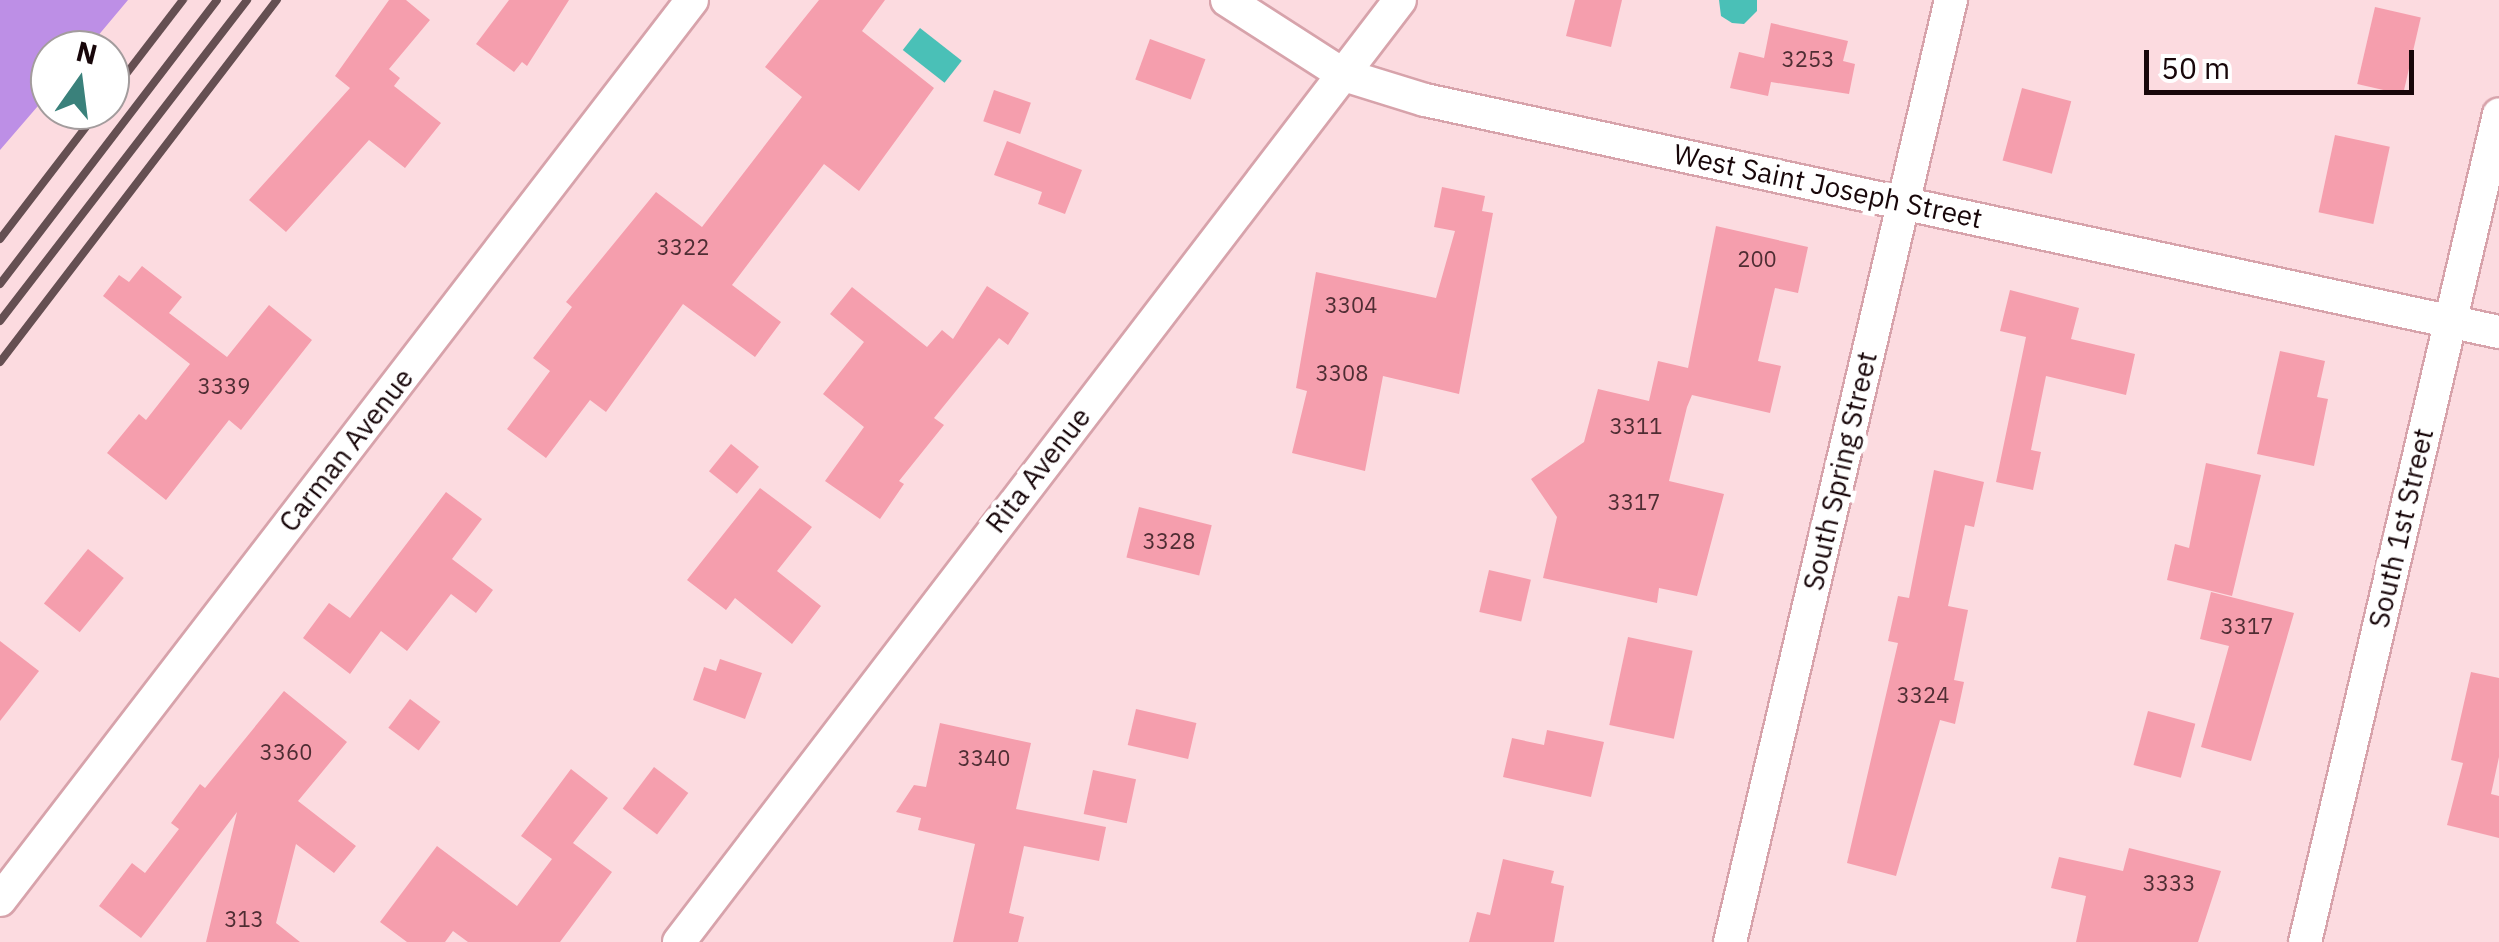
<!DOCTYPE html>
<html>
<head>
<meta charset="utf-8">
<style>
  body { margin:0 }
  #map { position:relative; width:2499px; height:942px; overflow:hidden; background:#fcdbe0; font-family:"IBM Plex Sans",sans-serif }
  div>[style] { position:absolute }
  .forest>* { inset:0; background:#bd8fe6 }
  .water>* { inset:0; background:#4ac0b7; transform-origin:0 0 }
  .building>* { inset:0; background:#f59ead; transform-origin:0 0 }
  .roads { filter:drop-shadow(2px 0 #d7a3ab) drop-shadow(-2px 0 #d7a3ab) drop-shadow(0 2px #d7a3ab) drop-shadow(0 -2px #d7a3ab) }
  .minor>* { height:32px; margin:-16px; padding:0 16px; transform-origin:16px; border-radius:16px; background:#fff }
  .rail>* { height:8px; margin:-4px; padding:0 4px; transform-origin:4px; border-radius:4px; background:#654f52 }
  span { translate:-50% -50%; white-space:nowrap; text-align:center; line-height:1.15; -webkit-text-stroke:10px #fff; paint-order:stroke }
  .number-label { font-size:22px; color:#4f2d33 }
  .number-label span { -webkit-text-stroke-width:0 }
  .street-label { font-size:28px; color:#18070a }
  .north { position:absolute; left:30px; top:30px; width:100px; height:100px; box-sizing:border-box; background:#fff; border:2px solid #a39c9d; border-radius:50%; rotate:14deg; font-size:28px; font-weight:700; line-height:40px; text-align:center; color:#18070a }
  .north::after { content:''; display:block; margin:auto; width:35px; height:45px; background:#3a817b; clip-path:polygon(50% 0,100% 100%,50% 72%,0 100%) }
  .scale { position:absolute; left:2144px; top:50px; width:270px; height:45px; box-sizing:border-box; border:5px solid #18070a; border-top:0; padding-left:12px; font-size:30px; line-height:35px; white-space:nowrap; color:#18070a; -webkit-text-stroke:8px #fff; paint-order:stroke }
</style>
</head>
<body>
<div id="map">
  <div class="forest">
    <i style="clip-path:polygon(0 0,128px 0,86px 50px,50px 50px,50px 92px,0 150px)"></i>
  </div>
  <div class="water">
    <i style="clip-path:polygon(1719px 0,1757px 0,1757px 11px,1744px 24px,1732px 23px,1721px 16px)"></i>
    <i style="left:920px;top:28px;width:53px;height:28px;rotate:38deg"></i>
  </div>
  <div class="building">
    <i style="clip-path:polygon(389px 0,406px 0,430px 20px,389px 69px,400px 78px,394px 86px,441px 123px,405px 168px,369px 140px,286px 232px,249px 200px,350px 88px,335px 76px)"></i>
    <i style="clip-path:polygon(509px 0,569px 0,527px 66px,522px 62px,514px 72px,476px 44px)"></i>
    <i style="clip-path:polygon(819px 0,885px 0,862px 31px,934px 88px,859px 191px,824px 164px,732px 285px,781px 322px,755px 357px,683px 304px,606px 412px,590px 400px,546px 458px,507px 429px,550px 371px,533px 358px,572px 307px,566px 302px,656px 192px,702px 227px,802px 97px,765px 67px)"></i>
    <i style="clip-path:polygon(1575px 0,1622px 0,1611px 47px,1566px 36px)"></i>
    <i style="left:2375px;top:7px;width:47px;height:79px;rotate:13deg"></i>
    <i style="clip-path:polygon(1771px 23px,1848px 41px,1843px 61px,1855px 64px,1849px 94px,1771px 82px,1768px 96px,1730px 88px,1739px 52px,1764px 58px)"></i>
    <i style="left:1150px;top:39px;width:59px;height:43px;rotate:20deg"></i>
    <i style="left:2022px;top:88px;width:51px;height:75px;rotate:15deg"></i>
    <i style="left:994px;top:90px;width:39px;height:33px;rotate:19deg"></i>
    <i style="left:2335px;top:135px;width:56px;height:79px;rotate:12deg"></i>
    <i style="clip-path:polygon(1007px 141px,1082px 170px,1065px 214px,1038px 204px,1042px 192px,994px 175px)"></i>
    <i style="clip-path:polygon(1442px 187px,1485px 196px,1482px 211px,1493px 213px,1459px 394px,1383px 376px,1365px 471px,1292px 453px,1307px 391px,1296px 388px,1316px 272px,1436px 298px,1455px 231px,1434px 227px)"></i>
    <i style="clip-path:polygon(1716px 226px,1808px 247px,1798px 293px,1775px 288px,1758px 361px,1781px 366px,1770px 413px,1692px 395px,1687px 407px,1669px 481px,1724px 494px,1697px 596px,1659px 588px,1657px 603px,1543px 578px,1557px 517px,1531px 479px,1584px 442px,1598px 389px,1649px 401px,1658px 361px,1688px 368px)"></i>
    <i style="clip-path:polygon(142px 266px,182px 297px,169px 313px,227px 357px,269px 305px,312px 340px,241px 430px,229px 420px,166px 500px,107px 453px,139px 414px,146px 420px,190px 364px,103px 296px,119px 275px,129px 282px)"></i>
    <i style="clip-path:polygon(987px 286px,1029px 313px,1008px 345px,999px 338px,934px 418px,944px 425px,899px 481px,904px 484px,880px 519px,825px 481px,864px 427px,823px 394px,864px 342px,830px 314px,852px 287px,927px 347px,942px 330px,953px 339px)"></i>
    <i style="clip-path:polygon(2010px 290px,2079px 308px,2071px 339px,2135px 354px,2126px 395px,2046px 376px,2031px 450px,2041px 452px,2033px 490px,1996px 482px,2026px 337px,2000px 331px)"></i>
    <i style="clip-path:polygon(2280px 351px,2325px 361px,2317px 397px,2328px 399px,2314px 466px,2257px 454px)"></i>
    <i style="left:731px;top:444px;width:36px;height:35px;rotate:39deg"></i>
    <i style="clip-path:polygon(2206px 463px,2261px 475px,2232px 596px,2167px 580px,2175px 544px,2189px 548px)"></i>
    <i style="clip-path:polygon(1934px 470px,1984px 482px,1974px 527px,1965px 525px,1948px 606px,1968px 610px,1954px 680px,1964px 682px,1955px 724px,1940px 720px,1896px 876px,1847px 863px,1898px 643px,1888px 641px,1898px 596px,1909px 598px)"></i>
    <i style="clip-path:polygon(760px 488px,812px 527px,777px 571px,821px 606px,792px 644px,735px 598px,726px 610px,687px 580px)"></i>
    <i style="clip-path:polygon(446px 492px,482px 519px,452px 559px,493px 590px,476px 613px,451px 594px,407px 651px,381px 631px,350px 674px,303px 638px,329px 603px,350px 618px)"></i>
    <i style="left:1139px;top:507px;width:75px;height:52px;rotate:14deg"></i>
    <i style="left:88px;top:549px;width:46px;height:70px;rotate:39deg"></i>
    <i style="left:1489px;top:570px;width:43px;height:43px;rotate:13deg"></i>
    <i style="clip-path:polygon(2211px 592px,2294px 613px,2251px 761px,2201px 747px,2229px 646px,2200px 639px)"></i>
    <i style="left:1628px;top:637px;width:66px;height:90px;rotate:12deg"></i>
    <i style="clip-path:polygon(0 641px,39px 671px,0 721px)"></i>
    <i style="clip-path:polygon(720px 659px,762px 673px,745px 719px,693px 700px,704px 667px,716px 671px)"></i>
    <i style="clip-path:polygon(2471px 672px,2499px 678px,2499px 757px,2491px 794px,2499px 796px,2499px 838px,2447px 825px,2463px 763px,2451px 760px)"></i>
    <i style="clip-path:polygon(284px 691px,347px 742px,298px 801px,356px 846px,334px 873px,296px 844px,276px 923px,300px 942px,206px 942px,237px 812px,141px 938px,99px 906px,132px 863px,145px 873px,179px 829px,171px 823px,200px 784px,205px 788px)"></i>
    <i style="left:410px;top:699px;width:38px;height:36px;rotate:37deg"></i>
    <i style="left:1136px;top:709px;width:62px;height:37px;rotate:13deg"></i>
    <i style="left:2148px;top:711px;width:49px;height:56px;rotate:15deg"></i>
    <i style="clip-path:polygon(940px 723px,1031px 743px,1016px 809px,1106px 827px,1099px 861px,1024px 846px,1009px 913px,1024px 917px,1018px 942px,953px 942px,975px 844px,918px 830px,921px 818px,896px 812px,914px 785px,926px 787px)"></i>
    <i style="clip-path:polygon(1547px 730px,1604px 742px,1591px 797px,1503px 777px,1512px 738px,1544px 745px)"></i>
    <i style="left:654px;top:767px;width:43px;height:52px;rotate:37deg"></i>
    <i style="clip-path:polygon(571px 769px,608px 798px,573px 843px,612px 872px,560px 942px,468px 942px,453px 931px,445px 942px,407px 942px,380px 922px,437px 846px,517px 906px,552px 859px,521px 836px)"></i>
    <i style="left:1093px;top:770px;width:44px;height:45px;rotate:12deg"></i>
    <i style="clip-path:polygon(2129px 848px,2221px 871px,2198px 942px,2076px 942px,2086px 896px,2051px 888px,2059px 857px,2123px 871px)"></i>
    <i style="clip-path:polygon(1503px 859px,1554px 871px,1551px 883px,1564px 886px,1554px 942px,1469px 942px,1477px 912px,1490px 915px)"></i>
  </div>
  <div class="roads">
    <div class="minor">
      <i style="left:1227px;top:0;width:139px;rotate:32.7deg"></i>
      <i style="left:1344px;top:75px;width:85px;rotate:17.2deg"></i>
      <i style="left:1425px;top:100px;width:1099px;rotate:12.19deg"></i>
      <i style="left:0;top:900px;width:1135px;rotate:-52.44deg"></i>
      <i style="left:679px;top:942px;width:1186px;rotate:-52.57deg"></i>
      <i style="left:1730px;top:942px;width:968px;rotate:-76.8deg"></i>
      <i style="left:2305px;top:942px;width:850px;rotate:-76.81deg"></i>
    </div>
  </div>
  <div class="rail">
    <i style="left:110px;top:95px;width:120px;rotate:-52.5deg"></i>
    <i style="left:0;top:239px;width:163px;rotate:-52.5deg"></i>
    <i style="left:0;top:284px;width:357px;rotate:-52.6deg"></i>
    <i style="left:0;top:321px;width:405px;rotate:-52.4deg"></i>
    <i style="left:0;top:362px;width:456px;rotate:-52.6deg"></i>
  </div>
  <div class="number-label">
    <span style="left:1808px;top:59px">3253</span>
    <span style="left:683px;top:247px">3322</span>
    <span style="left:1757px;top:259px">200</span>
    <span style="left:1351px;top:305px">3304</span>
    <span style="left:1342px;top:373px">3308</span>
    <span style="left:224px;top:386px">3339</span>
    <span style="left:1636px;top:426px">3311</span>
    <span style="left:1634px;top:502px">3317</span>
    <span style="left:1169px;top:541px">3328</span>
    <span style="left:2247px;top:626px">3317</span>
    <span style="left:1923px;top:695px">3324</span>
    <span style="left:286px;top:752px">3360</span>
    <span style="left:984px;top:758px">3340</span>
    <span style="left:2169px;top:883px">3333</span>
    <span style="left:244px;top:919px">313</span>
  </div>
  <div class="street-label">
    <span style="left:1828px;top:186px;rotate:12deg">West Saint Joseph Street</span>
    <span style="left:346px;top:450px;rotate:-52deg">Carman Avenue</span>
    <span style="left:1038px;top:470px;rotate:-52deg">Rita Avenue</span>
    <span style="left:1840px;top:471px;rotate:-77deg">South Spring Street</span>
    <span style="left:2401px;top:528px;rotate:-77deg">South 1st Street</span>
  </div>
  <div class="north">N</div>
  <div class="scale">50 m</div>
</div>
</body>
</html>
